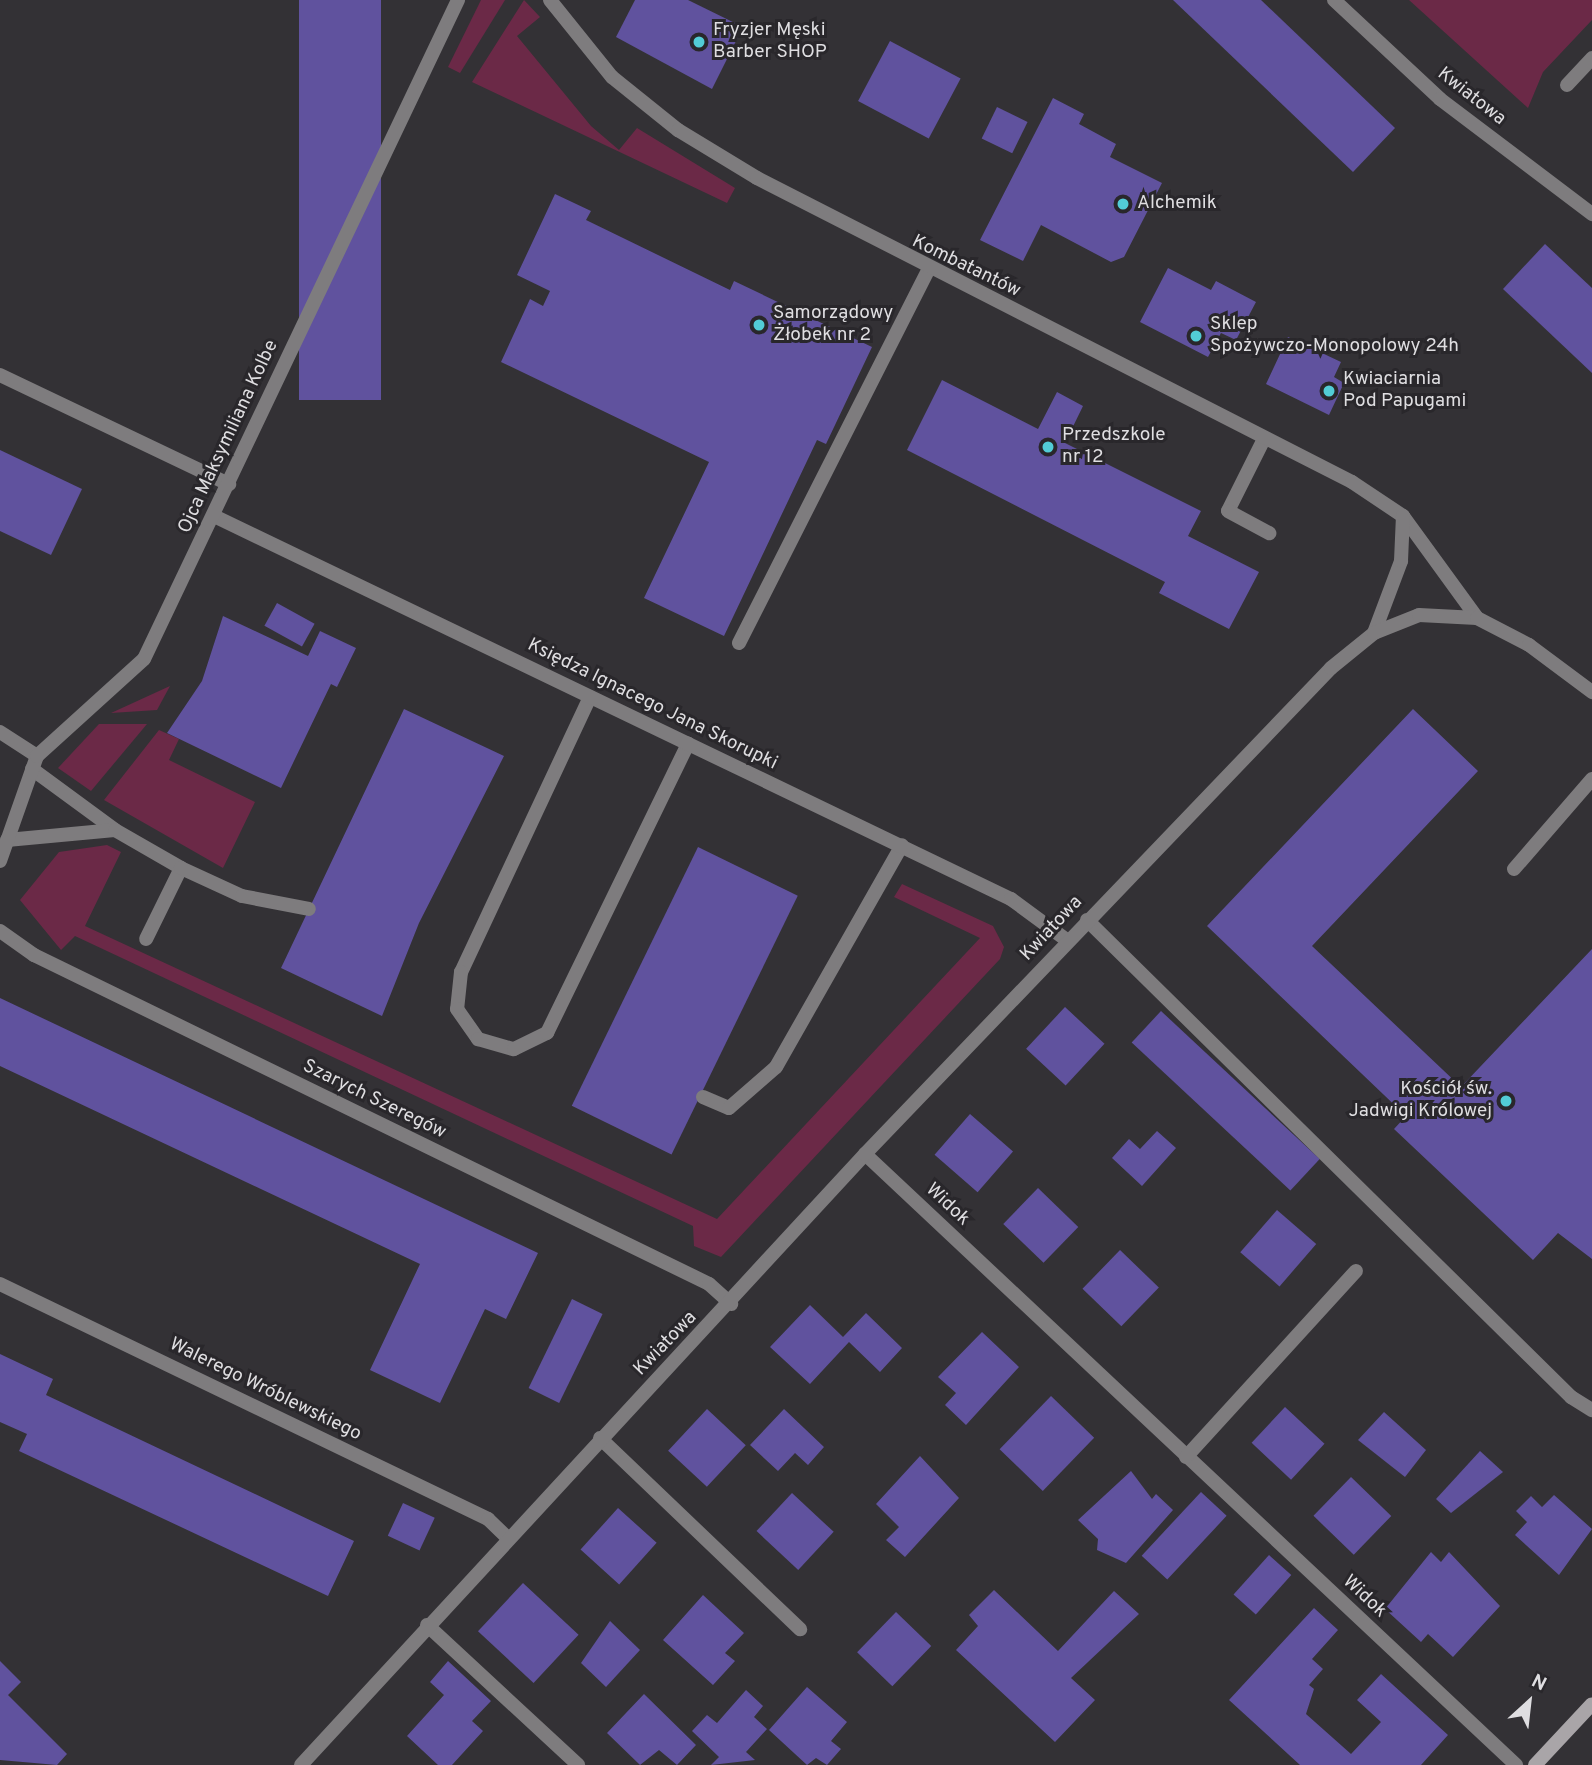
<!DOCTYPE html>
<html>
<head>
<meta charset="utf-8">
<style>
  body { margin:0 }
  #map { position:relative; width:1592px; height:1765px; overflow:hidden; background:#333135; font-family:Overpass,sans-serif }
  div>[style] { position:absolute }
  .green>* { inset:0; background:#6b2947 }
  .building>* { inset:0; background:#60529e; transform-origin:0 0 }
  .lane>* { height:14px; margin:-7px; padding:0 7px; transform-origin:7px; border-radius:7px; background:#7e7c7e }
  .street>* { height:14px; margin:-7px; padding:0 7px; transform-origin:7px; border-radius:7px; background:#7e7c7e }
  .secondary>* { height:14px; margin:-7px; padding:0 7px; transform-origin:7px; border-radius:7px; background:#a9a5a8 }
  .dots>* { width:19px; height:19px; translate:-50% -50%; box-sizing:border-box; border:4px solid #29272b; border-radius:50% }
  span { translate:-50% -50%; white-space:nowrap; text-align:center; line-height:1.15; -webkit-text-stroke:6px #29272b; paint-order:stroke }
  .poi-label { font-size:19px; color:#dfdee1 }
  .left { translate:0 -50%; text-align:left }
  .right { translate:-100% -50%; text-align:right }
  .street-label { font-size:19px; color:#dfdee1 }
  .north { position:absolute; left:1494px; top:1667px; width:70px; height:70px; -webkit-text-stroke:5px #29272b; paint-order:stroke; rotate:27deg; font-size:19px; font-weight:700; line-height:28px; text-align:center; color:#dfdee1 }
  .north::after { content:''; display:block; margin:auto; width:24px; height:32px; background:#dfdee1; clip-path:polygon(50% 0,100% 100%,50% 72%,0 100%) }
</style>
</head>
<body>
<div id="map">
  <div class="green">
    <i style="clip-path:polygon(481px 0,505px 0,460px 73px,448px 67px)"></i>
    <i style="clip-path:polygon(524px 0,540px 17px,517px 36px,591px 126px,619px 150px,637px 128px,735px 188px,727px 203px,472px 82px)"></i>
    <i style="clip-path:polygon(1409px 0,1592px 0,1592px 20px,1543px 72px,1528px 108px)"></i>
    <i style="clip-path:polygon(170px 686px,157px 710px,111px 713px)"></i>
    <i style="clip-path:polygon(99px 724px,147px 724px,91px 791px,58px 768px)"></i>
    <i style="clip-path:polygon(159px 730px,179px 739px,169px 760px,255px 802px,223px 868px,104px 800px)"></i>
    <i style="clip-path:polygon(107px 845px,121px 852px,85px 926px,717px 1219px,980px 938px,894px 897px,902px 884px,993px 926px,1004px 947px,1000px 959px,721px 1257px,694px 1246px,693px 1226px,75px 936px,61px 950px,20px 900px,59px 852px)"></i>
  </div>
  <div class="building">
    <i style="left:299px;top:0;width:82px;height:400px"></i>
    <i style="clip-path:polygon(635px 0,688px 0,743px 27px,712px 89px,616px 37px)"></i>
    <i style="clip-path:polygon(1173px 0,1261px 0,1395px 128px,1353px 172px)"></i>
    <i style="left:890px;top:41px;width:80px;height:68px;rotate:28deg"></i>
    <i style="clip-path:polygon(1053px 98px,1084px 114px,1079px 124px,1116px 144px,1110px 157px,1162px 183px,1124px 257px,1111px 262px,1041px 225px,1023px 261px,980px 240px)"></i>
    <i style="left:997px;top:107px;width:34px;height:35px;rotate:26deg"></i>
    <i style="clip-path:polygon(555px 194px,591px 211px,586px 220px,730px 290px,734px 281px,872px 347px,826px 444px,817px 440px,724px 636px,644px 598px,709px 462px,501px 362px,530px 299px,543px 306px,550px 291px,517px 275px)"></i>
    <i style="clip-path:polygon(1545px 244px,1592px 288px,1592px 373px,1503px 289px)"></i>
    <i style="clip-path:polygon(1168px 268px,1211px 290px,1216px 281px,1256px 302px,1236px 340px,1221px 333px,1208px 357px,1140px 322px)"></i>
    <i style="clip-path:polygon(1288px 337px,1341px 362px,1334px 377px,1344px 383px,1329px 415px,1266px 384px)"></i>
    <i style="clip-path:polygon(942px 380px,1038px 429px,1057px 392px,1083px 406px,1065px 443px,1201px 511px,1188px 536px,1259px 572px,1229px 629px,1159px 593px,1165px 582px,907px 450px)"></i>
    <i style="clip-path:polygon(0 450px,82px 489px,51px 555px,0 531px)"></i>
    <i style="left:277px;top:603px;width:43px;height:26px;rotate:29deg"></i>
    <i style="clip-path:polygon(223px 616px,308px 656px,320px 631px,356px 648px,337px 687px,331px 684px,281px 788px,167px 733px,202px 681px)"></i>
    <i style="clip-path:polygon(404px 709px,504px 756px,419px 923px,382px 1016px,281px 968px)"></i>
    <i style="clip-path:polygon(1413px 709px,1478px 771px,1312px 946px,1461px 1087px,1592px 949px,1592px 1259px,1558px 1233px,1533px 1260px,1394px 1129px,1406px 1116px,1207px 926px)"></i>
    <i style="left:698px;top:847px;width:111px;height:288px;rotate:26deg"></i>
    <i style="clip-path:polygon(0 998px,538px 1253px,506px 1319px,485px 1309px,440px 1403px,370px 1370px,420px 1264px,0 1066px)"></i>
    <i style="left:1065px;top:1007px;width:54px;height:57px;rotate:43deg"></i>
    <i style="left:1161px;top:1011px;width:217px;height:43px;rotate:43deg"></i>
    <i style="left:970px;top:1114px;width:57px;height:54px;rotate:41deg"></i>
    <i style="clip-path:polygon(1157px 1131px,1176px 1148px,1142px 1186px,1112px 1158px,1129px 1139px,1140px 1149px)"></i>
    <i style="left:1038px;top:1188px;width:56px;height:50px;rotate:44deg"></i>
    <i style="left:1277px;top:1210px;width:52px;height:56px;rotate:41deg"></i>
    <i style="left:1120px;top:1250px;width:54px;height:54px;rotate:44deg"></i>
    <i style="left:572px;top:1299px;width:34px;height:99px;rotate:26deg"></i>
    <i style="clip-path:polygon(810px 1305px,843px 1337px,866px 1313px,902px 1348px,880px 1372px,849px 1342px,810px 1384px,770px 1347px)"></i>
    <i style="clip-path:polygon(982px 1332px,1019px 1367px,966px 1425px,945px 1405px,956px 1393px,938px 1377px)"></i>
    <i style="clip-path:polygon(0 1354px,53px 1379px,46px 1395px,354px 1541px,328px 1596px,19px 1451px,27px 1434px,0 1422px)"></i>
    <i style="left:1051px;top:1396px;width:60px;height:74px;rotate:44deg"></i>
    <i style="left:1285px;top:1407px;width:54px;height:49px;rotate:43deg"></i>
    <i style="left:707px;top:1409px;width:53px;height:57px;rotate:43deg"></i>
    <i style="clip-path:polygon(784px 1409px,824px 1447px,808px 1465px,795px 1453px,778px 1471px,750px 1445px)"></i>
    <i style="clip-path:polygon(1384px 1412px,1426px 1450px,1405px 1477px,1358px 1440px)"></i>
    <i style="clip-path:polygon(1480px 1451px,1503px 1472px,1451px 1513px,1436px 1499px)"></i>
    <i style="clip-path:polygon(920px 1456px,959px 1498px,905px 1557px,886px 1540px,899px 1527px,876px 1504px)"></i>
    <i style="clip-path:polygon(1131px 1471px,1152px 1499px,1156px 1494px,1173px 1510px,1126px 1563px,1097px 1550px,1098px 1539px,1078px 1520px)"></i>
    <i style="left:1351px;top:1477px;width:56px;height:54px;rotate:44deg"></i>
    <i style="left:1201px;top:1492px;width:35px;height:87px;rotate:43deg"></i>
    <i style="left:792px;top:1493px;width:57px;height:52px;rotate:43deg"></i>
    <i style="clip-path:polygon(1554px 1495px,1592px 1529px,1559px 1575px,1515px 1535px,1527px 1522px,1516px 1511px,1531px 1496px,1542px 1507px)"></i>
    <i style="left:403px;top:1503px;width:35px;height:36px;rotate:25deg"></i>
    <i style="left:618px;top:1508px;width:52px;height:56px;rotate:42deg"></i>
    <i style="clip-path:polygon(1431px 1552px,1441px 1562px,1449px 1552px,1500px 1606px,1453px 1657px,1428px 1634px,1421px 1642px,1385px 1609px)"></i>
    <i style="left:1269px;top:1555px;width:30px;height:53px;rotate:42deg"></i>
    <i style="left:523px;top:1583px;width:76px;height:66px;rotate:43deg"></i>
    <i style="clip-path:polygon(994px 1590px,1058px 1651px,1114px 1591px,1139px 1614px,1071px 1678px,1095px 1700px,1055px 1742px,956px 1650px,978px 1626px,969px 1615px)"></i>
    <i style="clip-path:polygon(703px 1595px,744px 1633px,725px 1653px,735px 1661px,713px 1685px,663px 1640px)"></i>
    <i style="clip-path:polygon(1314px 1608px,1338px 1630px,1312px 1659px,1323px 1669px,1309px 1685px,1314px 1689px,1306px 1714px,1351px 1754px,1381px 1722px,1357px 1700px,1381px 1674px,1448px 1735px,1421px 1765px,1300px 1765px,1229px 1700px)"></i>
    <i style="left:896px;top:1612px;width:49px;height:56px;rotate:44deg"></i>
    <i style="clip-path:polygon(610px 1621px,640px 1650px,606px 1687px,581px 1663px)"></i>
    <i style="clip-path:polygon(0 1661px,21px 1682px,8px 1695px,67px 1754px,57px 1765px,0 1760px)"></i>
    <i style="clip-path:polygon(448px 1661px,491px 1701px,472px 1721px,483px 1731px,452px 1765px,438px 1765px,407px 1736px,444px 1695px,430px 1682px)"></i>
    <i style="clip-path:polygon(807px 1687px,847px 1722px,831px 1741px,841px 1749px,827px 1765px,816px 1758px,807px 1765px,769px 1730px)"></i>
    <i style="clip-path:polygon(746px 1690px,763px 1706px,754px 1717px,767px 1729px,746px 1752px,755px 1760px,711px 1765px,719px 1757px,692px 1731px,707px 1715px,717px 1723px)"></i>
    <i style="clip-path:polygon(644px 1694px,696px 1745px,677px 1765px,659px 1750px,640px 1765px,607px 1733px)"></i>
  </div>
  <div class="lane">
    <i style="left:1264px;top:439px;width:80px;rotate:116.6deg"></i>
    <i style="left:1228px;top:511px;width:47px;rotate:28.2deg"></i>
    <i style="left:739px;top:643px;width:417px;rotate:-63.1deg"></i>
    <i style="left:590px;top:697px;width:304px;rotate:115.1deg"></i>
    <i style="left:461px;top:972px;width:37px;rotate:96deg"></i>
    <i style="left:457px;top:1009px;width:37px;rotate:55deg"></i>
    <i style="left:478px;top:1039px;width:37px;rotate:16deg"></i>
    <i style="left:514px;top:1049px;width:37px;rotate:-26deg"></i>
    <i style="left:547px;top:1033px;width:322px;rotate:-64deg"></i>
    <i style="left:32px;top:769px;width:103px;rotate:36.3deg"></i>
    <i style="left:7px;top:840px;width:108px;rotate:-5.3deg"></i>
    <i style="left:115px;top:830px;width:76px;rotate:29.9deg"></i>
    <i style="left:181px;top:868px;width:79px;rotate:116.2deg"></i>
    <i style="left:181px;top:868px;width:67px;rotate:24.7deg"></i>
    <i style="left:242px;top:896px;width:68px;rotate:11deg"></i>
    <i style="left:1514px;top:869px;width:119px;rotate:-49.1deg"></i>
    <i style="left:1087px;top:920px;width:680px;rotate:44.58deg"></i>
    <i style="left:1571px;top:1397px;width:25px;rotate:32deg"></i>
    <i style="left:703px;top:1097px;width:28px;rotate:23deg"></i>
    <i style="left:729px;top:1108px;width:62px;rotate:-41.1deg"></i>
    <i style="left:776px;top:1067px;width:255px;rotate:-60.4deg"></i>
  </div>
  <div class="street">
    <i style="left:550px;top:0;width:99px;rotate:51.2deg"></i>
    <i style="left:612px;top:77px;width:85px;rotate:38.8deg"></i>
    <i style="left:678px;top:130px;width:92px;rotate:31.3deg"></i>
    <i style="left:757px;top:178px;width:668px;rotate:27.06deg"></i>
    <i style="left:1352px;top:482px;width:61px;rotate:33.7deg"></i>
    <i style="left:1403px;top:516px;width:126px;rotate:54deg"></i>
    <i style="left:1334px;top:0;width:145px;rotate:43deg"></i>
    <i style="left:1440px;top:99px;width:191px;rotate:37.1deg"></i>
    <i style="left:1567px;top:85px;width:37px;rotate:-47deg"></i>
    <i style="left:0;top:375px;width:254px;rotate:25.5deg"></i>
    <i style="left:214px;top:516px;width:884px;rotate:25.67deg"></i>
    <i style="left:1011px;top:899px;width:71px;rotate:36.4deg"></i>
    <i style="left:1374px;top:633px;width:77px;rotate:-69.4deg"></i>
    <i style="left:1401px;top:561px;width:45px;rotate:-87.5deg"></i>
    <i style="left:0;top:732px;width:44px;rotate:33deg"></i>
    <i style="left:0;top:861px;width:111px;rotate:-70.6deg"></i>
    <i style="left:37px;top:756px;width:144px;rotate:-42.2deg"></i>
    <i style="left:144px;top:659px;width:730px;rotate:-64.52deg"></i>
    <i style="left:0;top:931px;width:42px;rotate:35.2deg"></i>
    <i style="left:34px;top:955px;width:751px;rotate:25.98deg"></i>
    <i style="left:709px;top:1284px;width:30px;rotate:42deg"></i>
    <i style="left:865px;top:1154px;width:893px;rotate:43.18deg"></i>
    <i style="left:0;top:1284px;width:542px;rotate:25.71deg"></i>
    <i style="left:488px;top:1519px;width:28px;rotate:44deg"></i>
    <i style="left:600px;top:1438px;width:277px;rotate:43.7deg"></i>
    <i style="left:1186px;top:1457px;width:252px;rotate:-47.6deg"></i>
    <i style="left:427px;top:1625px;width:206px;rotate:42.8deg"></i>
    <i style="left:301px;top:1765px;width:832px;rotate:-47.29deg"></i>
    <i style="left:865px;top:1154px;width:673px;rotate:-46.2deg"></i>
    <i style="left:1331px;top:668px;width:55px;rotate:-39.1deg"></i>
    <i style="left:1374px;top:633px;width:48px;rotate:-21.8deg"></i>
    <i style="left:1419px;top:615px;width:58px;rotate:3deg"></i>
    <i style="left:1477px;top:618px;width:59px;rotate:27.4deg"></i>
    <i style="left:1529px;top:645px;width:79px;rotate:36.7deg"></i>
  </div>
  <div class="secondary">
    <i style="left:1535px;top:1765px;width:83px;rotate:-46.9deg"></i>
  </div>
  <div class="dots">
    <i style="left:699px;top:42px;background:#52ccd6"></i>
    <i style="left:1123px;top:204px;background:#52ccd6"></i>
    <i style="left:759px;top:325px;background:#52ccd6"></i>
    <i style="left:1196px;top:336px;background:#52ccd6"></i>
    <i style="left:1329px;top:391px;background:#52ccd6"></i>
    <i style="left:1048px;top:447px;background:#52ccd6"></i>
    <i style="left:1506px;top:1101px;background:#52ccd6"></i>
  </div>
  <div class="poi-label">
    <span class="left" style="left:713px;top:42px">Fryzjer Męski<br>Barber SHOP</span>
    <span class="left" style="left:1137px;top:204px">Alchemik</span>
    <span class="left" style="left:773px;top:325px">Samorządowy<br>Żłobek nr 2</span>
    <span class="left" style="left:1210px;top:336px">Sklep<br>Spożywczo-Monopolowy 24h</span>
    <span class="left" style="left:1343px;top:391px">Kwiaciarnia<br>Pod Papugami</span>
    <span class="left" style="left:1062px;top:447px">Przedszkole<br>nr 12</span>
    <span class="right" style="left:1492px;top:1101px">Kościół św.<br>Jadwigi Królowej</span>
  </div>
  <div class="street-label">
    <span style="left:1471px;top:97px;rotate:38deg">Kwiatowa</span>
    <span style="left:966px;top:267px;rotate:26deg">Kombatantów</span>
    <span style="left:229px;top:437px;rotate:-65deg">Ojca Maksymiliana Kolbe</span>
    <span style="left:652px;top:705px;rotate:26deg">Księdza Ignacego Jana Skorupki</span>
    <span style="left:1052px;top:929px;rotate:-47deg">Kwiatowa</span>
    <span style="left:374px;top:1100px;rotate:26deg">Szarych Szeregów</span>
    <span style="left:947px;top:1205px;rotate:43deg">Widok</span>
    <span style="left:666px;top:1344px;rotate:-46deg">Kwiatowa</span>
    <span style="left:265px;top:1390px;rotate:26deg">Walerego Wróblewskiego</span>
    <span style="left:1364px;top:1597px;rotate:43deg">Widok</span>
  </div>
  <div class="north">N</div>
</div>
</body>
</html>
